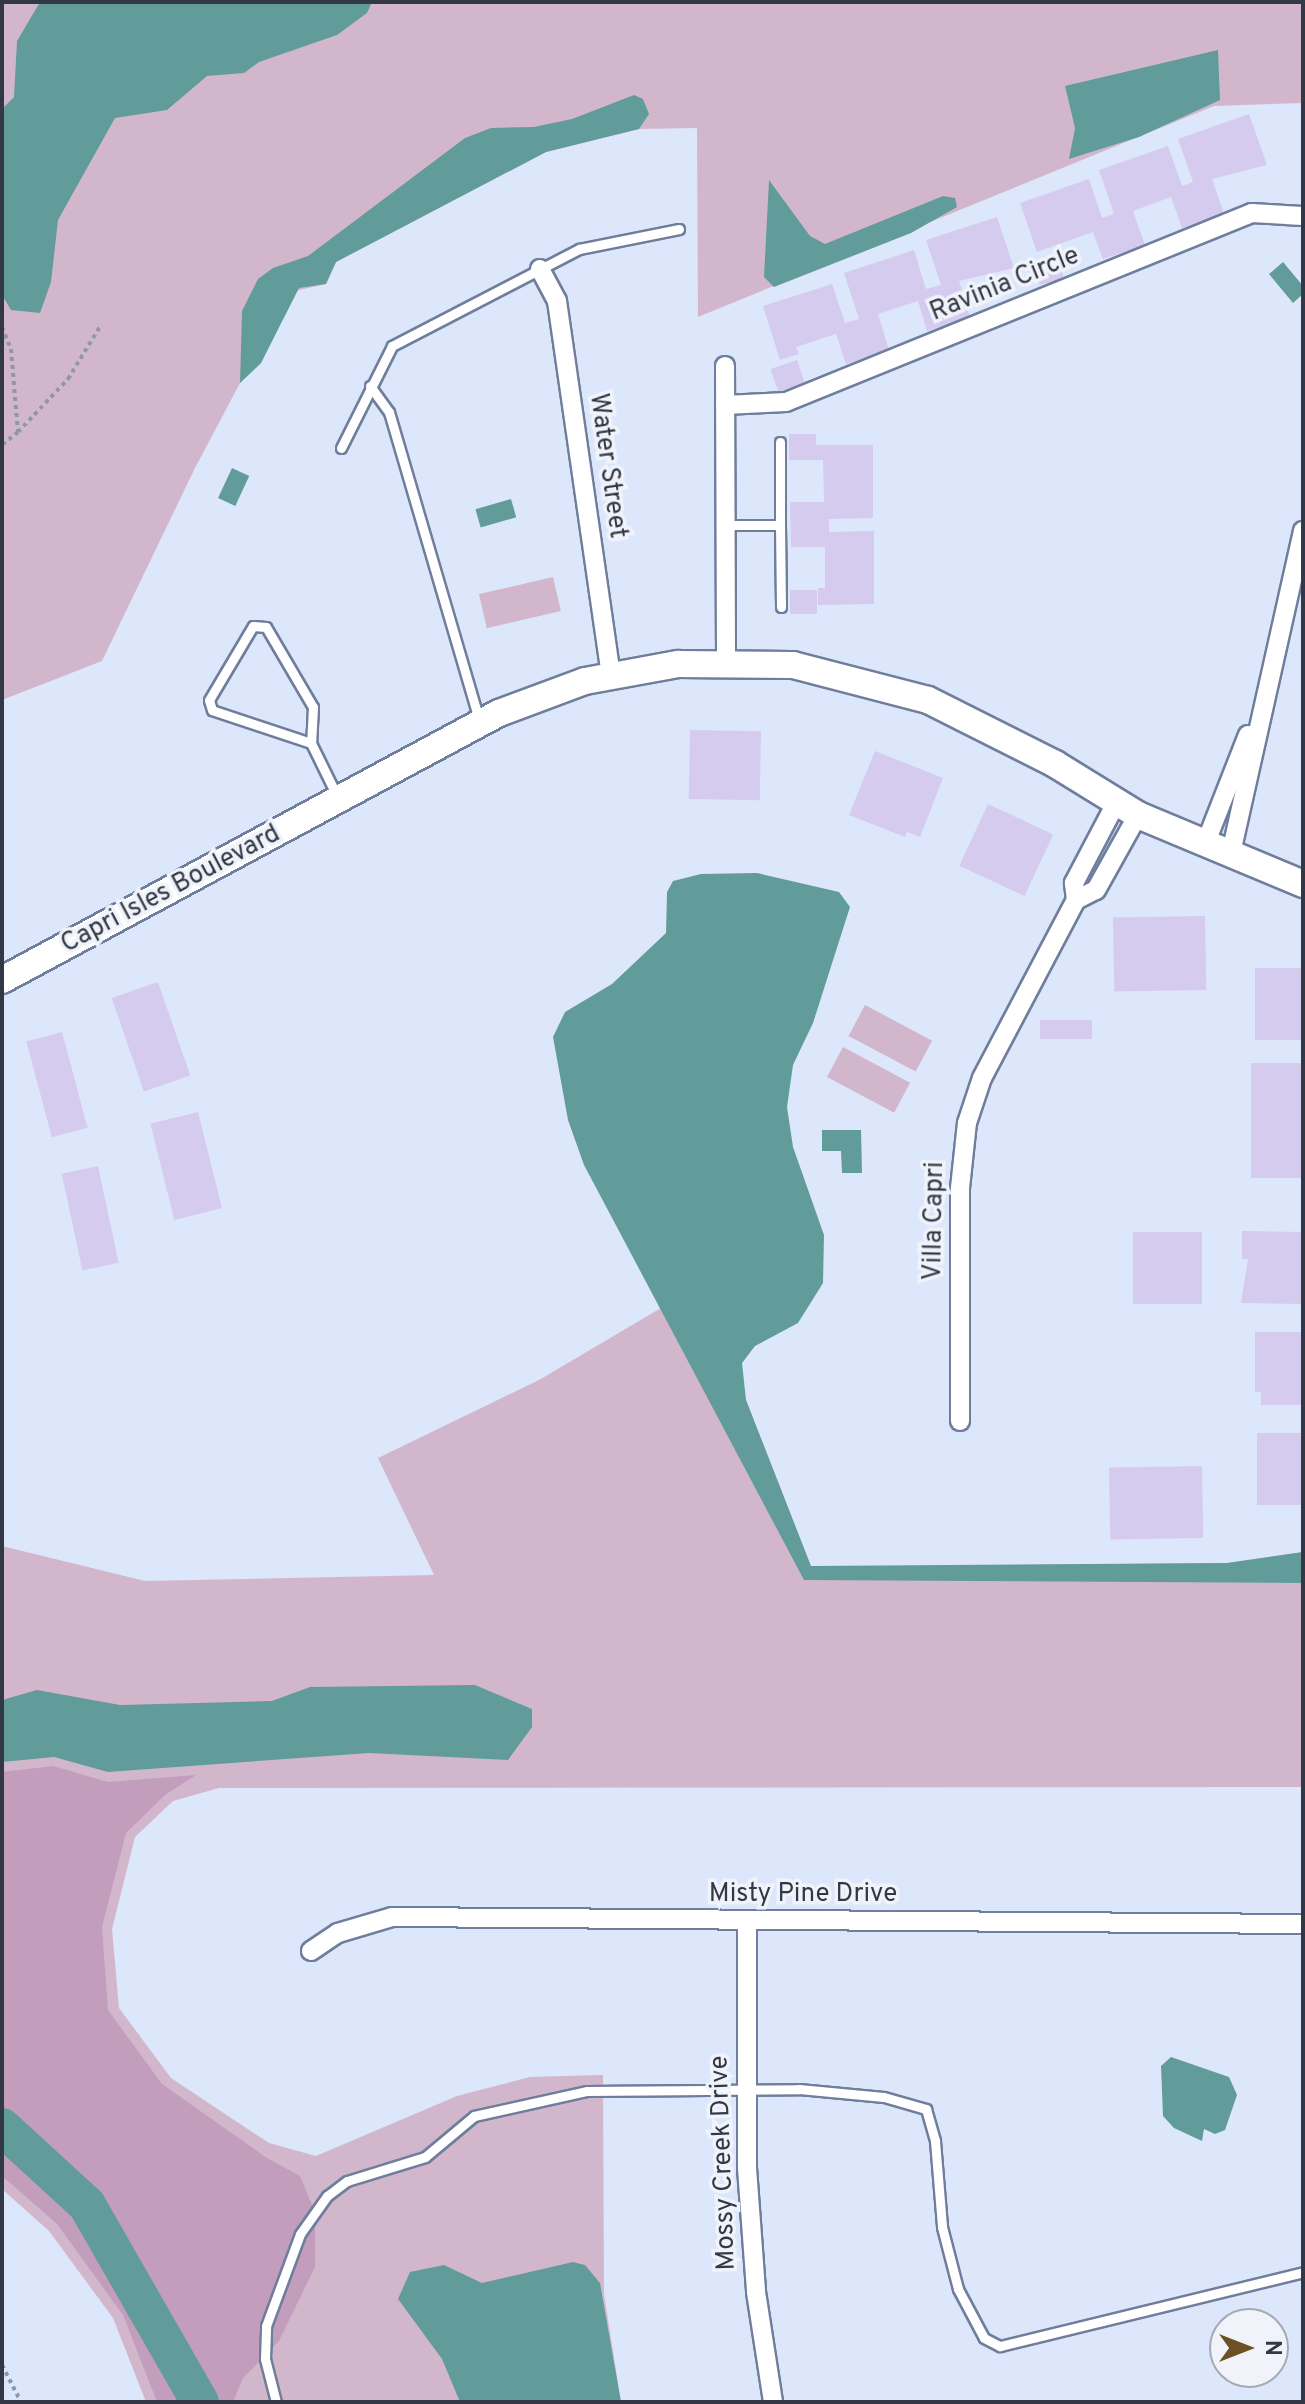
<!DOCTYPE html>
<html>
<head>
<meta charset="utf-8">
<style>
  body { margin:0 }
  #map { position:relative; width:1305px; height:2404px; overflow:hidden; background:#dce7fb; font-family:Overpass,sans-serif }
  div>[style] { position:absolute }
  .green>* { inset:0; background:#d2b7cc; transform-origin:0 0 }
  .forest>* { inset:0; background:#c39dbc }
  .water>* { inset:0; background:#619c9b; transform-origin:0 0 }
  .river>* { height:38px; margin:-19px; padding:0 19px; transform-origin:19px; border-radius:19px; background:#619c9b }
  .building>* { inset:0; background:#d5cbef; transform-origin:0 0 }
  .path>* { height:4px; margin-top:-2px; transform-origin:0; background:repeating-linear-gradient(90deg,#8f98a9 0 4px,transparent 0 8px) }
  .roads { filter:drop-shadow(2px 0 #6f7e9c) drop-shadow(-2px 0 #6f7e9c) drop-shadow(0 2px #6f7e9c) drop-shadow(0 -2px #6f7e9c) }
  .lane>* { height:9px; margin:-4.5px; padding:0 4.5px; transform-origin:4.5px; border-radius:4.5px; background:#fff }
  .street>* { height:18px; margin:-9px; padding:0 9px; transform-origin:9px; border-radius:9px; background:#fff }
  .secondary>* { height:26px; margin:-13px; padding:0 13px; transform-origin:13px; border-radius:13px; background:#fff }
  span { translate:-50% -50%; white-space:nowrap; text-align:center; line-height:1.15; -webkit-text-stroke:7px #f0f4fa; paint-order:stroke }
  .street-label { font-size:26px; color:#323845 }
  .frame { position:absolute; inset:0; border:4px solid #323845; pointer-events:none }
  .north { position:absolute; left:1209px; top:2308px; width:80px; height:80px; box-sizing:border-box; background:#f0f4fa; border:2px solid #a4a9b2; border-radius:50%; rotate:90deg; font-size:22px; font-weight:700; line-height:32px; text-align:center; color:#323845 }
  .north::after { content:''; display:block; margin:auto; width:28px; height:36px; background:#6d5023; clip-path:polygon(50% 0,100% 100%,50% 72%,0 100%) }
</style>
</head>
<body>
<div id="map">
  <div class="green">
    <i style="clip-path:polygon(2px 2px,1303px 2px,1303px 103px,1214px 106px,698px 317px,697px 128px,639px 129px,546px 152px,336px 262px,326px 284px,295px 291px,261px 363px,240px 383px,195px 468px,102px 661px,2px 700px)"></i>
    <i style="left:553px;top:577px;width:35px;height:76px;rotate:77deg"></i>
    <i style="left:865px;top:1005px;width:76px;height:35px;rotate:28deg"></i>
    <i style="left:843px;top:1047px;width:76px;height:34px;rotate:28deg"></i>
    <i style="clip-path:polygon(661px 1308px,746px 1400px,811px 1567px,1227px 1563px,1303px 1552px,1303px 1787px,219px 1788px,173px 1801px,135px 1837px,112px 1929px,119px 2008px,171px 2078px,269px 2143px,316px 2156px,457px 2096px,530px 2077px,603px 2075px,604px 2294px,621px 2402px,146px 2402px,113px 2318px,49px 2231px,2px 2189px,2px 1546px,145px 1581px,434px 1575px,378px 1458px,539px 1380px)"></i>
  </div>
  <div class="forest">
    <i style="clip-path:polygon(53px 1766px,108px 1782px,196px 1775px,165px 1795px,126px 1833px,102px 1927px,108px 2010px,162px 2084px,267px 2158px,300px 2176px,315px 2212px,315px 2267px,279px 2341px,243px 2378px,233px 2402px,157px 2402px,123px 2315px,57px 2224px,2px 2176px,2px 1772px)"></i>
  </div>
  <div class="water">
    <i style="clip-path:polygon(40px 2px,372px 2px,367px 13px,337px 35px,259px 62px,244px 73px,207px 76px,167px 110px,115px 118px,58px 220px,51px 282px,40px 313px,11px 310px,2px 295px,2px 109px,14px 97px,17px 41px)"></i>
    <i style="clip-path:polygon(1218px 50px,1220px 100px,1139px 137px,1069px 159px,1075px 128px,1065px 86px)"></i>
    <i style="clip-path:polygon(634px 95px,643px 99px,649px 114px,639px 129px,546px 152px,336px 262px,326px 284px,299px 288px,261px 363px,240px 383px,242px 311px,258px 279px,273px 268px,308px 256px,465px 138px,491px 128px,534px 127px,572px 119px)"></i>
    <i style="clip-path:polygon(769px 180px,810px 236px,825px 244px,943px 196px,955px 198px,957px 207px,911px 233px,774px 287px,764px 277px)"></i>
    <i style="clip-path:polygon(1283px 262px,1303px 286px,1303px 294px,1293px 303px,1269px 274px)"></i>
    <i style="left:232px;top:468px;width:19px;height:33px;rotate:25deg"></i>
    <i style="left:511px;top:499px;width:19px;height:37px;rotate:74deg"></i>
    <i style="clip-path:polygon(757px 873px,839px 892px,850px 907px,813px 1023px,793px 1065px,787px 1107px,793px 1147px,824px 1235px,823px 1283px,798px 1323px,755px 1346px,742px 1363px,746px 1400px,811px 1566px,1227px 1563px,1303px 1552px,1303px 1583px,804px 1580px,584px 1165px,568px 1120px,553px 1037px,565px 1012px,612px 984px,666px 933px,667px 892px,673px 881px,701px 874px)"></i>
    <i style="clip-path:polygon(822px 1130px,861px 1130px,862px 1173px,842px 1173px,841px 1151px,822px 1151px)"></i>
    <i style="clip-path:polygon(475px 1685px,532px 1709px,532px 1727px,508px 1760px,369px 1753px,108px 1772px,54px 1757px,2px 1762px,2px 1700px,37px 1690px,120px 1705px,272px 1701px,310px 1687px)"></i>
    <i style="clip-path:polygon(1171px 2057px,1229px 2077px,1237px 2095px,1225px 2130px,1215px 2134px,1204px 2129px,1202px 2141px,1174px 2128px,1163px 2116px,1161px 2066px)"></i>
    <i style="clip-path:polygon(573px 2262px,585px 2265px,600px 2283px,621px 2402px,460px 2402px,442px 2359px,398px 2299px,410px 2272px,444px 2265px,482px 2283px)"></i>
  </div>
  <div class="river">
    <i style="left:2px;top:2127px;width:115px;rotate:42.5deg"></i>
    <i style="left:87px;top:2205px;width:227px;rotate:60.2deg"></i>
  </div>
  <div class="building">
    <i style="clip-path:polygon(1249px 114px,1267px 165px,1212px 179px,1224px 214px,1182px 228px,1171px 197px,1133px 211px,1145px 245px,1103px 259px,1093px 232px,1037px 252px,1020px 203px,1089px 179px,1102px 218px,1114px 214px,1099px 170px,1168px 146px,1182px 186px,1193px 182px,1178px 139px)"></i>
    <i style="clip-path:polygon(997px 217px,1014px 268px,959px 281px,970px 317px,927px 331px,918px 301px,878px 314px,889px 350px,846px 364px,836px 334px,796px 347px,799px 354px,780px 360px,763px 306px,832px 284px,845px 323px,859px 319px,844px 273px,914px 250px,926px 289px,941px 285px,926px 240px)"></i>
    <i style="left:1059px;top:256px;width:24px;height:25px;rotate:78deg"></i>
    <i style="left:797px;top:360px;width:24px;height:28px;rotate:71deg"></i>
    <i style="clip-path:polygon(789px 434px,816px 434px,816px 445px,873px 445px,873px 518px,829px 519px,829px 532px,874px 531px,874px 604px,818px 605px,818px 588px,825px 588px,825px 547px,791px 547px,790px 502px,824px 502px,823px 460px,789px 460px)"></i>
    <i style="left:790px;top:590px;width:27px;height:24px"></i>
    <i style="left:690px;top:730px;width:71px;height:69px;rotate:1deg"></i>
    <i style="clip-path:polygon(875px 751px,943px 778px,920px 837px,907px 832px,905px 837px,849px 815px)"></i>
    <i style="left:988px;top:804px;width:72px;height:68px;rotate:25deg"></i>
    <i style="left:1205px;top:916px;width:74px;height:92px;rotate:89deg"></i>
    <i style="left:1255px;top:968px;width:48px;height:72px"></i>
    <i style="left:158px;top:982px;width:99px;height:49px;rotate:71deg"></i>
    <i style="left:1040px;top:1020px;width:52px;height:19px"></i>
    <i style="left:62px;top:1032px;width:99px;height:37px;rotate:75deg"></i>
    <i style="left:1303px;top:1063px;width:115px;height:52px;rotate:90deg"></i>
    <i style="left:198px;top:1112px;width:99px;height:49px;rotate:76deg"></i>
    <i style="left:98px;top:1166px;width:99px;height:37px;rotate:78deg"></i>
    <i style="clip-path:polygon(1242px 1231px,1303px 1232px,1303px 1304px,1241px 1303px,1248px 1259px,1242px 1259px)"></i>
    <i style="left:1133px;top:1232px;width:69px;height:72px"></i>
    <i style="clip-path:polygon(1255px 1332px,1303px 1332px,1303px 1405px,1261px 1405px,1261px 1392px,1255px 1392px)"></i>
    <i style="left:1257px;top:1433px;width:46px;height:72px"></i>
    <i style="left:1202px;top:1466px;width:72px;height:93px;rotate:89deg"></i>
  </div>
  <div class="path">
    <i style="left:2px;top:327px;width:24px;rotate:68deg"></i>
    <i style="left:11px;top:349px;width:83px;rotate:85.2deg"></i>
    <i style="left:18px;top:432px;width:21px;rotate:141deg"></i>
    <i style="left:18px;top:432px;width:73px;rotate:-46.7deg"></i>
    <i style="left:68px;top:379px;width:63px;rotate:-58.6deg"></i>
    <i style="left:2px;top:2365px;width:42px;rotate:62.8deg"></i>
  </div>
  <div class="roads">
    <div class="lane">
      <i style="left:370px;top:386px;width:32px;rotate:54deg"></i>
      <i style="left:389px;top:412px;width:321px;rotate:73.7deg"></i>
      <i style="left:341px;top:448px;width:114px;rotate:-63.4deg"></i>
      <i style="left:392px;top:346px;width:211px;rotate:-27.4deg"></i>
      <i style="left:579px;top:249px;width:102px;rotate:-11.3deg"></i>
      <i style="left:725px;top:525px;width:55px"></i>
      <i style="left:780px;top:525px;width:83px;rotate:-90deg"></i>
      <i style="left:780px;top:525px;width:82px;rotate:89.3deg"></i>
      <i style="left:253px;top:626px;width:13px;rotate:4deg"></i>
      <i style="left:266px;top:627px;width:93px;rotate:59.6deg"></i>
      <i style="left:313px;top:707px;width:36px;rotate:93deg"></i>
      <i style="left:311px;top:743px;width:104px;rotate:-161.6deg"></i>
      <i style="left:212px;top:710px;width:10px;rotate:-107deg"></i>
      <i style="left:209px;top:700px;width:86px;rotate:-59.3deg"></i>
      <i style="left:311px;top:743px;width:59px;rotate:63.9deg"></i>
      <i style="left:276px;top:2402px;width:44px;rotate:-104.3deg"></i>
      <i style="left:265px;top:2359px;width:33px;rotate:-88deg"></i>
      <i style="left:266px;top:2326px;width:98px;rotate:-69.7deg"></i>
      <i style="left:300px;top:2234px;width:47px;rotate:-54.6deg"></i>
      <i style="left:327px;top:2196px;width:25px;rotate:-37deg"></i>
      <i style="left:347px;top:2181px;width:82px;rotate:-17.1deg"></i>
      <i style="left:425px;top:2157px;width:64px;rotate:-39.9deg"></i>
      <i style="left:474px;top:2116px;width:116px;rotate:-12.5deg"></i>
      <i style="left:587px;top:2091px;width:212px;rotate:-0.5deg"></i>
      <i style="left:799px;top:2089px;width:85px;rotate:5.4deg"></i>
      <i style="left:884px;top:2097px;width:44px;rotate:15.9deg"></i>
      <i style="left:926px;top:2109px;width:33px;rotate:74deg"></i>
      <i style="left:935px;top:2141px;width:86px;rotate:85.3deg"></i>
      <i style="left:942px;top:2227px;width:64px;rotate:75.5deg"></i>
      <i style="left:958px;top:2289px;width:55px;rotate:62deg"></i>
      <i style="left:984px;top:2338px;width:18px;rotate:27deg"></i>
      <i style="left:1000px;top:2346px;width:312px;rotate:-13.7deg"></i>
    </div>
    <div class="street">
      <i style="left:540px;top:269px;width:36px;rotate:62deg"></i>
      <i style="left:557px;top:301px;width:378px;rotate:81.8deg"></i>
      <i style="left:725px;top:366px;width:295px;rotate:89.8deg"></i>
      <i style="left:725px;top:405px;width:61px;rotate:-2.8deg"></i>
      <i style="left:786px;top:402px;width:503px;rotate:-22.08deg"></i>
      <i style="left:1252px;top:213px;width:51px;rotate:3.4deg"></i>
      <i style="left:1206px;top:842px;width:115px;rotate:-68.6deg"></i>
      <i style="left:1231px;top:853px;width:330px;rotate:-77.4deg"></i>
      <i style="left:1076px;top:900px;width:22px;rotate:-27deg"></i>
      <i style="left:1096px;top:890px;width:86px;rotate:-60.8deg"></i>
      <i style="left:960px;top:1421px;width:233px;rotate:-90deg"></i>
      <i style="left:960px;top:1188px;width:65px;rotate:-83.9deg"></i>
      <i style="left:967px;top:1123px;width:47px;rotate:-71.6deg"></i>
      <i style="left:982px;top:1078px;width:201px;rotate:-62.2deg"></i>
      <i style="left:1076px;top:900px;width:17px;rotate:-97deg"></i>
      <i style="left:1074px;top:883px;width:90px;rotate:-62.3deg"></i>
      <i style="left:747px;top:1921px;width:247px;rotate:90deg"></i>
      <i style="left:747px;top:2168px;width:124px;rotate:85.8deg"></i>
      <i style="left:756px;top:2292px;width:111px;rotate:81.2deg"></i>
      <i style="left:311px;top:1951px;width:32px;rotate:-34deg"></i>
      <i style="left:338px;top:1933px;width:56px;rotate:-16.5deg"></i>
      <i style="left:392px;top:1917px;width:911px;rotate:0.44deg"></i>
    </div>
    <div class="secondary">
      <i style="left:2px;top:980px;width:564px;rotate:-28.25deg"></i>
      <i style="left:499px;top:713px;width:92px;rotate:-20.4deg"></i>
      <i style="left:585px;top:681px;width:95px;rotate:-10.4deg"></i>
      <i style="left:678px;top:664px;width:115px;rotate:0.5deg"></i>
      <i style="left:793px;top:665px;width:139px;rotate:14.5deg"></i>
      <i style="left:928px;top:700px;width:142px;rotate:26.7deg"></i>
      <i style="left:1055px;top:764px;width:97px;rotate:31.6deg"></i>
      <i style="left:1138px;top:815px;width:179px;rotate:22.7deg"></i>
    </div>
  </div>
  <div class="street-label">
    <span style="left:1005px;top:285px;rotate:-22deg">Ravinia Circle</span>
    <span style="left:607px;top:466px;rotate:82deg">Water Street</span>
    <span style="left:171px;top:890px;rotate:-28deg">Capri Isles Boulevard</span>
    <span style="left:935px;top:1221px;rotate:-89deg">Villa Capri</span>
    <span style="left:803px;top:1895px">Misty Pine Drive</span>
    <span style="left:724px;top:2163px;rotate:-92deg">Mossy Creek Drive</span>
  </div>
  <div class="frame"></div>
  <div class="north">N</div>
</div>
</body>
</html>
